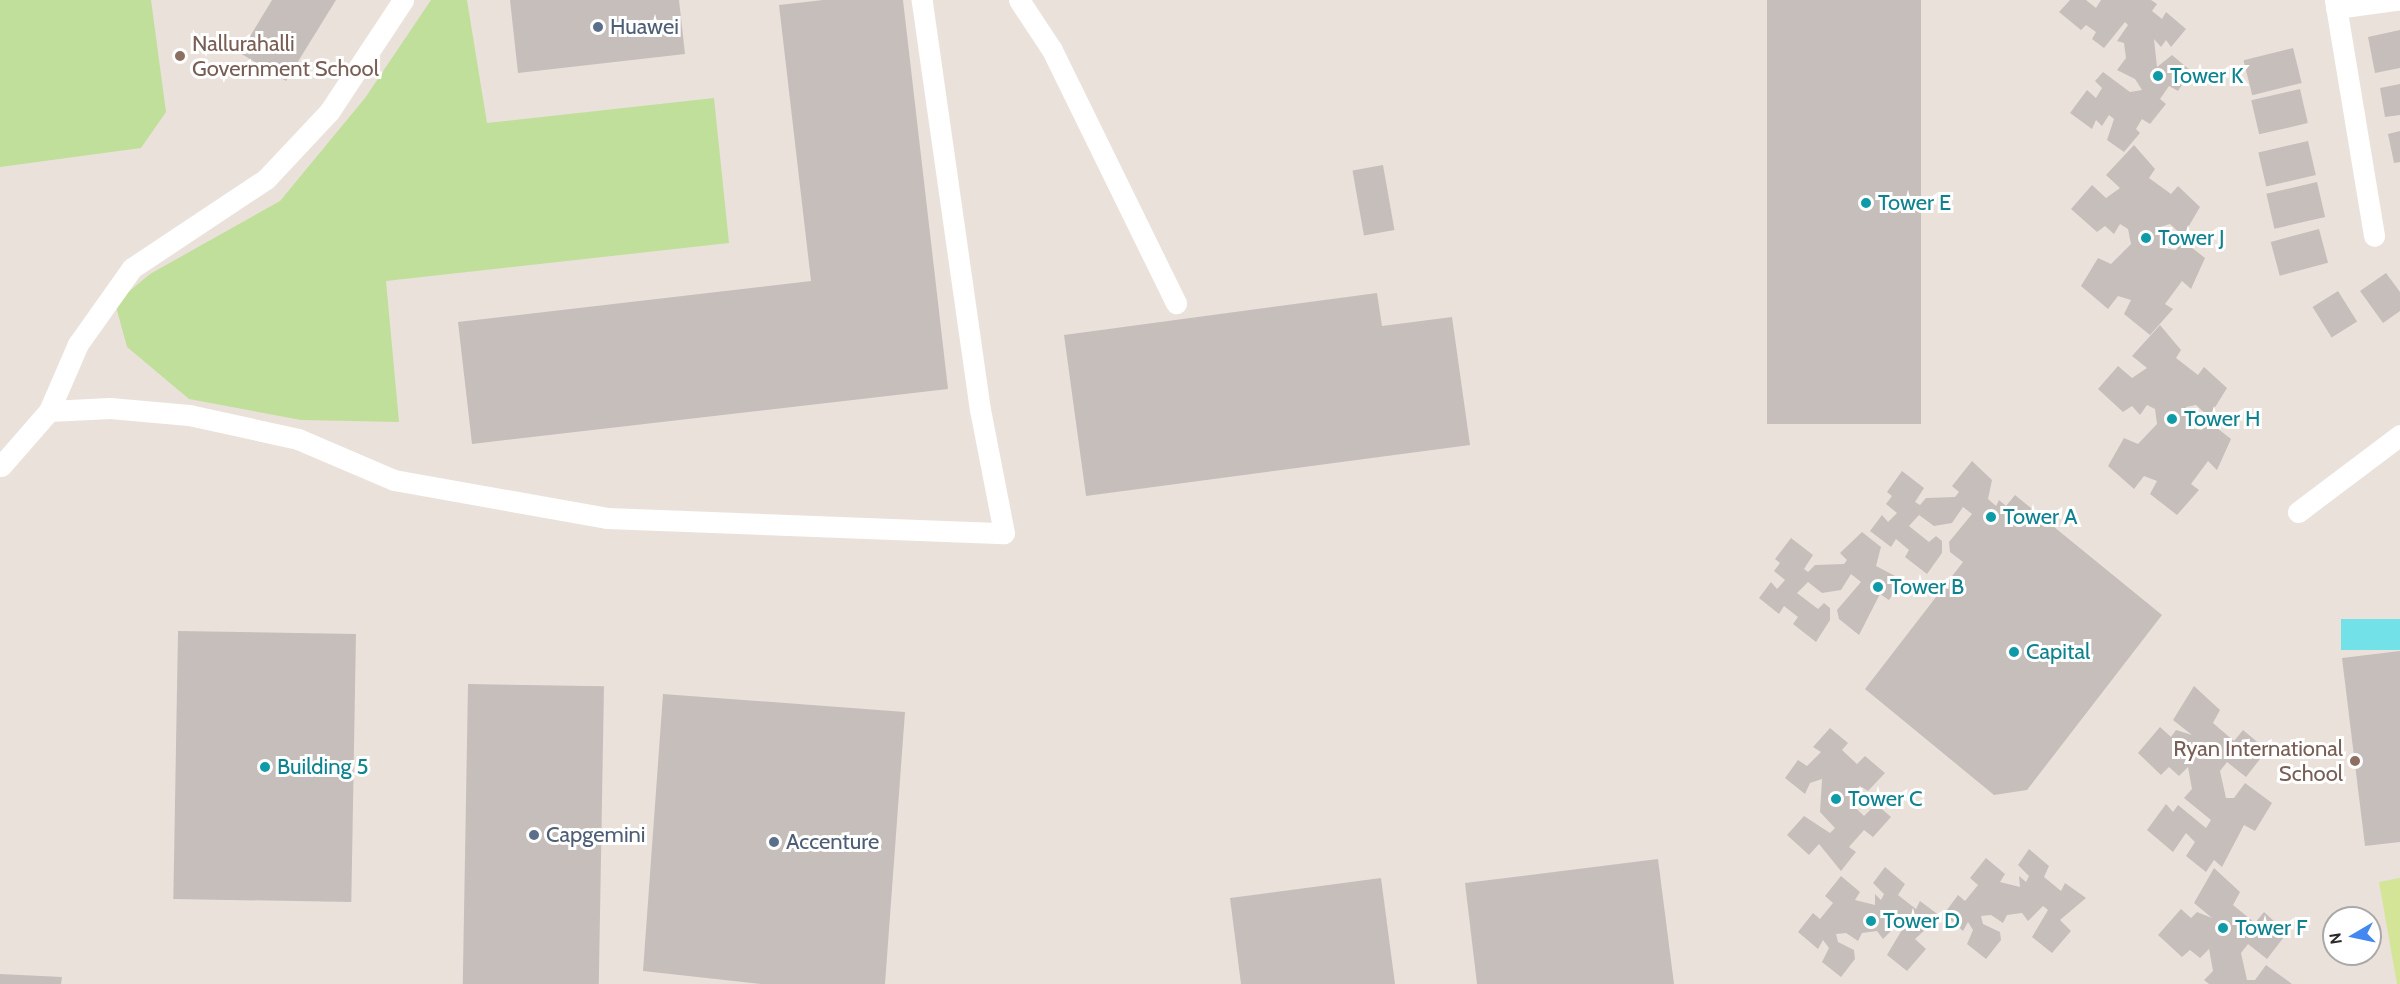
<!DOCTYPE html>
<html>
<head>
<meta charset="utf-8">
<style>
  body { margin:0 }
  #map { position:relative; width:2400px; height:984px; overflow:hidden; background:#ebe1db; font-family:Cabin,sans-serif }
  div>[style] { position:absolute }
  .green>* { inset:0; background:#c0df9a }
  .pitch>* { inset:0; background:#d4e597 }
  .water>* { inset:0; background:#73e1e8; transform-origin:0 0 }
  .building>* { inset:0; background:#c6bebb; transform-origin:0 0 }
  .street>* { height:21px; margin:-10.5px; padding:0 10.5px; transform-origin:10.5px; border-radius:10.5px; background:#fff }
  .dots>* { width:16px; height:16px; translate:-50% -50%; box-sizing:border-box; border:3px solid #fff; border-radius:50% }
  span { translate:-50% -50%; white-space:nowrap; text-align:center; line-height:1.15; -webkit-text-stroke:6px #fff; paint-order:stroke }
  .service-label { font-size:22px; color:#4e5e75 }
  .left { translate:0 -50%; text-align:left }
  .education-label { font-size:22px; color:#785e54 }
  .right { translate:-100% -50%; text-align:right }
  .culture-label { font-size:22px; color:#0d838f }
  .north { position:absolute; left:2322px; top:906px; width:60px; height:60px; box-sizing:border-box; background:#fff; border:2px solid #a9a9a9; border-radius:50%; rotate:261deg; font-size:16px; font-weight:700; line-height:24px; text-align:center; color:#292929 }
  .north::after { content:''; display:block; margin:auto; width:21px; height:27px; background:#4387f0; clip-path:polygon(50% 0,100% 100%,50% 72%,0 100%) }
</style>
</head>
<body>
<div id="map">
  <div class="green">
    <i style="clip-path:polygon(0 0,151px 0,166px 112px,141px 148px,0 167px)"></i>
    <i style="clip-path:polygon(431px 0,467px 0,487px 123px,714px 98px,729px 243px,386px 281px,399px 422px,301px 420px,189px 399px,127px 347px,115px 303px,150px 274px,280px 201px,365px 98px)"></i>
  </div>
  <div class="pitch">
    <i style="clip-path:polygon(2400px 878px,2400px 984px,2397px 984px,2379px 882px)"></i>
  </div>
  <div class="water">
    <i style="left:2400px;top:619px;width:31px;height:59px;rotate:90deg"></i>
  </div>
  <div class="building">
    <i style="clip-path:polygon(272px 0,336px 0,286px 81px,240px 53px)"></i>
    <i style="clip-path:polygon(510px 0,679px 0,685px 54px,518px 73px)"></i>
    <i style="clip-path:polygon(823px 0,903px 0,948px 389px,472px 444px,458px 322px,811px 281px,779px 5px)"></i>
    <i style="left:1767px;top:0;width:154px;height:424px"></i>
    <i style="clip-path:polygon(2070px 0,2086px 0,2096px 8px,2101px 0,2151px 0,2157px 4px,2152px 11px,2162px 19px,2166px 12px,2186px 29px,2171px 47px,2166px 40px,2161px 47px,2154px 39px,2157px 67px,2172px 55px,2191px 71px,2178px 91px,2169px 86px,2160px 99px,2166px 104px,2150px 124px,2142px 119px,2136px 129px,2140px 133px,2124px 152px,2107px 140px,2114px 119px,2109px 115px,2102px 126px,2096px 120px,2092px 129px,2070px 113px,2087px 90px,2096px 98px,2102px 88px,2095px 81px,2103px 72px,2130px 92px,2142px 90px,2135px 79px,2117px 70px,2126px 58px,2124px 43px,2117px 41px,2128px 25px,2125px 22px,2104px 48px,2092px 39px,2096px 32px,2086px 25px,2081px 30px,2059px 12px)"></i>
    <i style="clip-path:polygon(2400px 30px,2400px 68px,2375px 73px,2368px 37px)"></i>
    <i style="left:2293px;top:48px;width:36px;height:51px;rotate:76deg"></i>
    <i style="clip-path:polygon(2400px 84px,2400px 115px,2385px 117px,2380px 88px)"></i>
    <i style="left:2300px;top:89px;width:35px;height:50px;rotate:77deg"></i>
    <i style="clip-path:polygon(2400px 131px,2400px 162px,2394px 163px,2388px 134px)"></i>
    <i style="left:2308px;top:141px;width:35px;height:51px;rotate:77deg"></i>
    <i style="clip-path:polygon(2134px 145px,2155px 169px,2149px 178px,2171px 194px,2178px 186px,2200px 207px,2183px 236px,2170px 224px,2160px 227px,2162px 248px,2176px 250px,2182px 240px,2205px 258px,2191px 289px,2182px 281px,2165px 304px,2173px 309px,2150px 335px,2124px 314px,2131px 300px,2118px 296px,2108px 309px,2081px 286px,2098px 258px,2111px 264px,2131px 244px,2128px 229px,2120px 224px,2114px 234px,2105px 226px,2097px 232px,2071px 209px,2092px 185px,2106px 198px,2120px 188px,2106px 175px)"></i>
    <i style="left:1383px;top:165px;width:66px;height:31px;rotate:80deg"></i>
    <i style="left:2317px;top:182px;width:36px;height:52px;rotate:77deg"></i>
    <i style="left:2319px;top:229px;width:35px;height:50px;rotate:75deg"></i>
    <i style="clip-path:polygon(2386px 273px,2400px 292px,2400px 311px,2383px 323px,2360px 291px)"></i>
    <i style="left:2338px;top:291px;width:36px;height:30px;rotate:58deg"></i>
    <i style="clip-path:polygon(1377px 293px,1382px 326px,1452px 317px,1470px 445px,1086px 496px,1064px 335px)"></i>
    <i style="clip-path:polygon(2160px 325px,2181px 350px,2176px 358px,2198px 375px,2204px 367px,2227px 388px,2209px 417px,2196px 405px,2186px 407px,2188px 428px,2202px 430px,2208px 421px,2231px 439px,2217px 470px,2208px 461px,2191px 484px,2199px 490px,2177px 515px,2150px 494px,2157px 481px,2144px 476px,2134px 489px,2108px 466px,2124px 438px,2138px 444px,2157px 424px,2155px 409px,2147px 405px,2140px 415px,2132px 406px,2123px 412px,2098px 389px,2118px 366px,2132px 378px,2147px 368px,2132px 356px)"></i>
    <i style="clip-path:polygon(1972px 461px,1992px 480px,1988px 499px,1996px 506px,1999px 500px,2006px 506px,2015px 495px,2162px 615px,2027px 790px,1994px 795px,1865px 689px,1963px 562px,1950px 552px,1949px 542px,1972px 514px,1963px 507px,1952px 523px,1934px 526px,1919px 515px,1909px 526px,1929px 542px,1936px 536px,1942px 541px,1942px 553px,1927px 574px,1905px 557px,1909px 550px,1896px 539px,1891px 547px,1870px 531px,1882px 515px,1888px 522px,1897px 513px,1886px 504px,1892px 496px,1887px 492px,1902px 471px,1924px 488px,1915px 502px,1920px 505px,1926px 498px,1955px 497px,1959px 492px,1952px 486px)"></i>
    <i style="clip-path:polygon(1862px 532px,1881px 547px,1876px 566px,1899px 578px,1899px 585px,1889px 600px,1880px 594px,1859px 635px,1839px 619px,1837px 610px,1861px 582px,1851px 574px,1841px 590px,1822px 593px,1808px 582px,1797px 593px,1818px 609px,1824px 603px,1830px 608px,1830px 620px,1816px 642px,1793px 624px,1798px 617px,1784px 606px,1779px 614px,1759px 598px,1771px 582px,1777px 589px,1785px 580px,1774px 571px,1780px 563px,1775px 559px,1791px 538px,1813px 555px,1804px 569px,1808px 572px,1815px 565px,1844px 564px,1847px 560px,1840px 553px)"></i>
    <i style="left:178px;top:631px;width:178px;height:268px;rotate:1deg"></i>
    <i style="clip-path:polygon(2400px 651px,2400px 842px,2365px 846px,2342px 658px)"></i>
    <i style="left:468px;top:684px;width:136px;height:300px;rotate:1deg"></i>
    <i style="clip-path:polygon(2194px 686px,2220px 710px,2213px 723px,2234px 741px,2243px 730px,2267px 750px,2246px 777px,2227px 762px,2220px 771px,2226px 798px,2234px 798px,2245px 783px,2272px 803px,2255px 831px,2244px 825px,2222px 867px,2214px 860px,2206px 872px,2186px 856px,2195px 842px,2186px 833px,2173px 852px,2147px 830px,2166px 804px,2173px 812px,2178px 805px,2206px 828px,2211px 820px,2184px 798px,2192px 789px,2188px 767px,2179px 776px,2169px 767px,2161px 775px,2138px 753px,2160px 727px,2171px 737px,2176px 730px,2192px 735px,2173px 720px)"></i>
    <i style="clip-path:polygon(663px 694px,905px 712px,885px 984px,761px 984px,643px 971px)"></i>
    <i style="clip-path:polygon(1830px 728px,1848px 743px,1842px 750px,1857px 764px,1865px 756px,1885px 773px,1868px 791px,1860px 786px,1853px 792px,1854px 806px,1864px 816px,1876px 804px,1891px 817px,1873px 837px,1864px 830px,1849px 847px,1856px 852px,1841px 871px,1819px 844px,1809px 855px,1787px 835px,1804px 816px,1830px 833px,1835px 828px,1820px 812px,1822px 779px,1810px 783px,1805px 794px,1785px 778px,1798px 760px,1807px 766px,1821px 752px,1813px 747px)"></i>
    <i style="clip-path:polygon(2029px 849px,2049px 866px,2044px 877px,2061px 891px,2065px 883px,2086px 898px,2060px 920px,2071px 931px,2052px 953px,2032px 937px,2048px 910px,2043px 906px,2028px 921px,2022px 913px,2007px 915px,2003px 923px,1991px 915px,1981px 916px,1983px 924px,2000px 932px,2001px 940px,1986px 959px,1967px 944px,1973px 930px,1968px 922px,1963px 931px,1944px 914px,1958px 895px,1965px 901px,1978px 885px,1970px 878px,1986px 858px,2005px 874px,2000px 882px,2020px 887px,2019px 876px,2026px 882px,2029px 876px,2018px 865px)"></i>
    <i style="clip-path:polygon(1658px 859px,1674px 984px,1477px 984px,1465px 883px)"></i>
    <i style="clip-path:polygon(1885px 867px,1905px 884px,1898px 895px,1916px 909px,1920px 901px,1940px 916px,1915px 939px,1926px 949px,1907px 971px,1887px 955px,1903px 928px,1898px 924px,1883px 939px,1877px 931px,1862px 933px,1858px 941px,1846px 933px,1836px 934px,1838px 942px,1854px 950px,1855px 959px,1841px 977px,1822px 962px,1829px 948px,1823px 940px,1818px 949px,1798px 932px,1813px 913px,1820px 919px,1833px 903px,1825px 896px,1841px 876px,1860px 892px,1855px 900px,1875px 905px,1875px 894px,1881px 900px,1884px 894px,1873px 883px)"></i>
    <i style="clip-path:polygon(2214px 868px,2240px 892px,2233px 905px,2255px 923px,2264px 912px,2287px 933px,2267px 959px,2248px 944px,2241px 953px,2247px 980px,2255px 980px,2266px 965px,2292px 984px,2209px 984px,2204px 980px,2213px 971px,2209px 949px,2200px 958px,2190px 950px,2182px 957px,2158px 935px,2181px 909px,2191px 918px,2197px 912px,2212px 918px,2194px 903px)"></i>
    <i style="clip-path:polygon(1381px 878px,1395px 984px,1241px 984px,1230px 898px)"></i>
    <i style="clip-path:polygon(0 974px,62px 977px,61px 984px,0 984px)"></i>
  </div>
  <div class="street">
    <i style="left:1019px;top:0;width:60px;rotate:56.6deg"></i>
    <i style="left:1052px;top:50px;width:282px;rotate:63.9deg"></i>
    <i style="left:2335px;top:0;width:239px;rotate:80.6deg"></i>
    <i style="left:2336px;top:8px;width:61px;rotate:-7.6deg"></i>
    <i style="left:49px;top:411px;width:61px;rotate:-2.8deg"></i>
    <i style="left:110px;top:408px;width:79px;rotate:5.1deg"></i>
    <i style="left:189px;top:415px;width:112px;rotate:12.4deg"></i>
    <i style="left:298px;top:439px;width:104px;rotate:23.1deg"></i>
    <i style="left:394px;top:480px;width:216px;rotate:10.1deg"></i>
    <i style="left:607px;top:518px;width:397px;rotate:2.2deg"></i>
    <i style="left:1004px;top:533px;width:125px;rotate:-101deg"></i>
    <i style="left:980px;top:410px;width:414px;rotate:-98.1deg"></i>
    <i style="left:1px;top:466px;width:73px;rotate:-48.9deg"></i>
    <i style="left:49px;top:411px;width:73px;rotate:-66.6deg"></i>
    <i style="left:78px;top:344px;width:93px;rotate:-54.6deg"></i>
    <i style="left:132px;top:268px;width:161px;rotate:-33.6deg"></i>
    <i style="left:266px;top:179px;width:92px;rotate:-46.8deg"></i>
    <i style="left:329px;top:112px;width:134px;rotate:-56.5deg"></i>
    <i style="left:2298px;top:512px;width:128px;rotate:-37deg"></i>
  </div>
  <div class="dots">
    <i style="left:598px;top:27px;background:#5c6f8a"></i>
    <i style="left:180px;top:56px;background:#8d6e63"></i>
    <i style="left:2158px;top:76px;background:#0f9aa8"></i>
    <i style="left:1866px;top:203px;background:#0f9aa8"></i>
    <i style="left:2146px;top:238px;background:#0f9aa8"></i>
    <i style="left:2172px;top:419px;background:#0f9aa8"></i>
    <i style="left:1991px;top:517px;background:#0f9aa8"></i>
    <i style="left:1878px;top:587px;background:#0f9aa8"></i>
    <i style="left:2014px;top:652px;background:#0f9aa8"></i>
    <i style="left:2355px;top:761px;background:#8d6e63"></i>
    <i style="left:265px;top:767px;background:#0f9aa8"></i>
    <i style="left:1836px;top:799px;background:#0f9aa8"></i>
    <i style="left:534px;top:835px;background:#5c6f8a"></i>
    <i style="left:774px;top:842px;background:#5c6f8a"></i>
    <i style="left:1871px;top:921px;background:#0f9aa8"></i>
    <i style="left:2223px;top:928px;background:#0f9aa8"></i>
  </div>
  <div class="service-label">
    <span class="left" style="left:610px;top:27px">Huawei</span>
    <span class="left" style="left:546px;top:835px">Capgemini</span>
    <span class="left" style="left:786px;top:842px">Accenture</span>
  </div>
  <div class="education-label">
    <span class="left" style="left:192px;top:56px">Nallurahalli<br>Government School</span>
    <span class="right" style="left:2343px;top:761px">Ryan International<br>School</span>
  </div>
  <div class="culture-label">
    <span class="left" style="left:2170px;top:76px">Tower K</span>
    <span class="left" style="left:1878px;top:203px">Tower E</span>
    <span class="left" style="left:2158px;top:238px">Tower J</span>
    <span class="left" style="left:2184px;top:419px">Tower H</span>
    <span class="left" style="left:2003px;top:517px">Tower A</span>
    <span class="left" style="left:1890px;top:587px">Tower B</span>
    <span class="left" style="left:2026px;top:652px">Capital</span>
    <span class="left" style="left:277px;top:767px">Building 5</span>
    <span class="left" style="left:1848px;top:799px">Tower C</span>
    <span class="left" style="left:1883px;top:921px">Tower D</span>
    <span class="left" style="left:2235px;top:928px">Tower F</span>
  </div>
  <div class="north">N</div>
</div>
</body>
</html>
